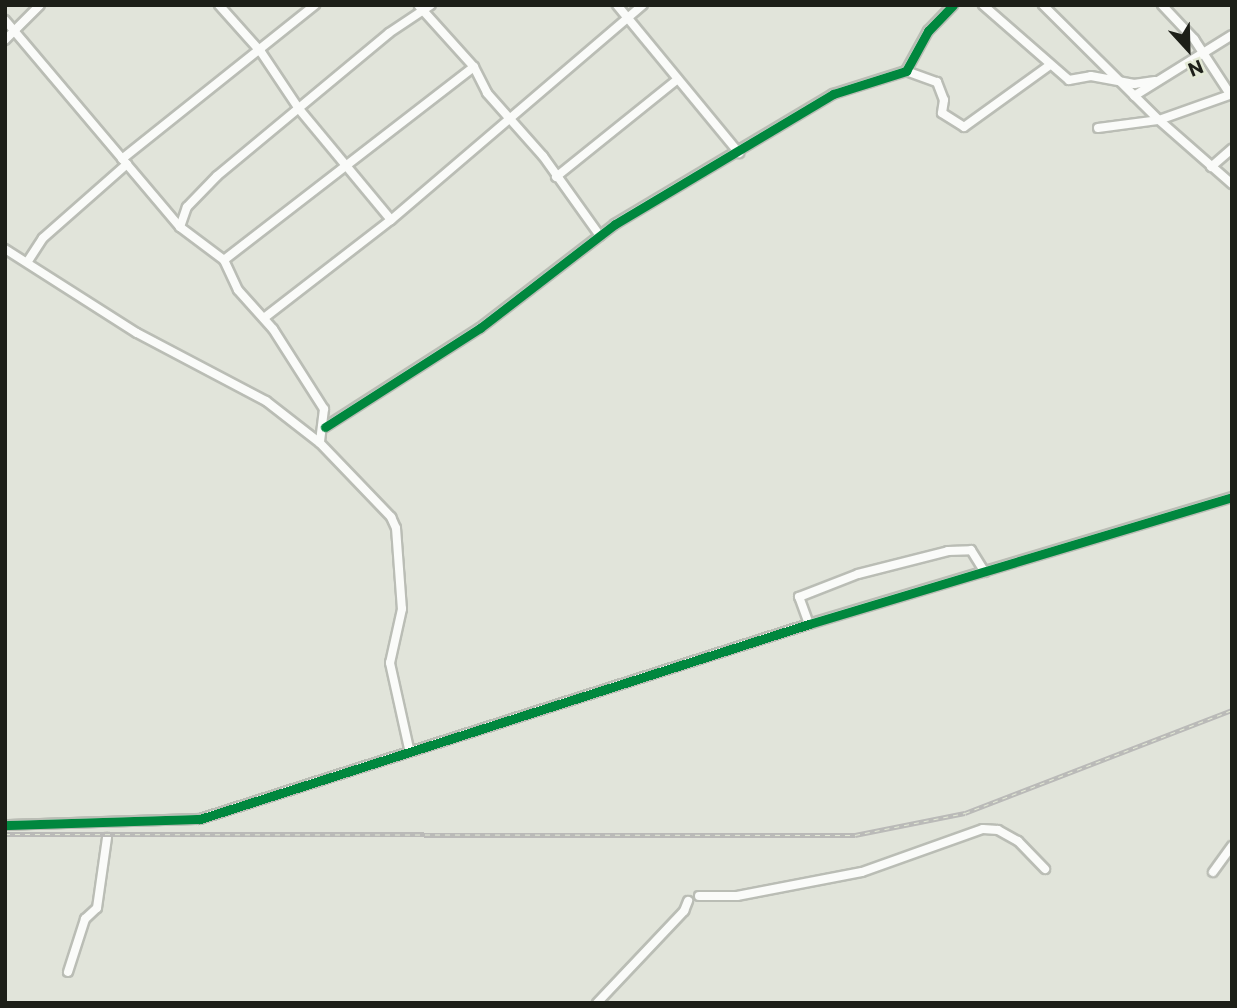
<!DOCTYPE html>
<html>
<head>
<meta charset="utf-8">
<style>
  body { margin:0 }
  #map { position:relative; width:1237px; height:1008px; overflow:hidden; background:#e1e4da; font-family:Commissioner,sans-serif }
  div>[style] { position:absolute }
  .roads { filter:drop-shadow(2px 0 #babdb5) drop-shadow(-2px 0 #babdb5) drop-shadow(0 2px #babdb5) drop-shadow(0 -2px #babdb5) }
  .minor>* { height:8px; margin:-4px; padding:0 4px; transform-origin:4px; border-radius:4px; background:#fafbf9 }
  .rail>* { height:4.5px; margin-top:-2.25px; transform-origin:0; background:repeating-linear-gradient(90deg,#e3e9d5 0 5px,#babab8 0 10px); box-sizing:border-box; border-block:2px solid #babab8 }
  .cycleway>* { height:9px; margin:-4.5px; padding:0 4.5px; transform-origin:4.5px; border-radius:4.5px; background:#00873e }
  span { translate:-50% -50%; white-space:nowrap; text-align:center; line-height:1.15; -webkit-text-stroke:5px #e3e9d5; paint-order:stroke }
  .frame { position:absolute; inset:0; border:7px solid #1d1f18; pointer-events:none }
  .north { position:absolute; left:1153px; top:14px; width:70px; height:70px; -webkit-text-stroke:5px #e3e9d5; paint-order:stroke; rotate:158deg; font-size:19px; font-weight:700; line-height:28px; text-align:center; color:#1d1f18 }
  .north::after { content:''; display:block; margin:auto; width:24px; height:32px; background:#1d1f18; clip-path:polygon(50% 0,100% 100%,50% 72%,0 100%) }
</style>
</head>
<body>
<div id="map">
  <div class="roads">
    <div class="minor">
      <i style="left:219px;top:5px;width:63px;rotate:48.2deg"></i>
      <i style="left:261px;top:52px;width:69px;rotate:56.3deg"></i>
      <i style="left:299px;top:109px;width:144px;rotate:50.3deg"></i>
      <i style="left:617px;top:5px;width:192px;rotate:50.5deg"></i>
      <i style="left:983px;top:5px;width:114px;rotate:41.1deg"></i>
      <i style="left:1069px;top:80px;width:22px;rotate:-10deg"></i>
      <i style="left:1091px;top:76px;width:44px;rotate:10.5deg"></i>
      <i style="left:1134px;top:84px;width:21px;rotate:-8deg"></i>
      <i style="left:1043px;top:5px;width:163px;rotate:44.8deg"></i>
      <i style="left:1159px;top:120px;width:97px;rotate:41.2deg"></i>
      <i style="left:1162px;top:5px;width:47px;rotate:46.7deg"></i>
      <i style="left:1194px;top:39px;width:66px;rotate:56.8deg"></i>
      <i style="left:419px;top:6px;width:82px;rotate:48deg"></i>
      <i style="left:474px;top:67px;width:29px;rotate:63deg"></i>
      <i style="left:487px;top:93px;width:84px;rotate:48.4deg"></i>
      <i style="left:543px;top:156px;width:98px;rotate:54.5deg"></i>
      <i style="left:5px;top:20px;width:271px;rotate:49.8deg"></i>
      <i style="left:180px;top:227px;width:55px;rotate:36.9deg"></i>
      <i style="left:224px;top:260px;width:33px;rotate:65deg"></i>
      <i style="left:238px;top:290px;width:52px;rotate:48.1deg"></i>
      <i style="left:273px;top:329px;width:95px;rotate:57.5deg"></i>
      <i style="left:324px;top:409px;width:34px;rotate:97deg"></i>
      <i style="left:5px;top:40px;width:49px;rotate:-45deg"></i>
      <i style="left:906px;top:71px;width:33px;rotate:20deg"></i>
      <i style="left:937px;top:82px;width:19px;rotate:69deg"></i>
      <i style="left:944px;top:100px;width:13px;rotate:99deg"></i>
      <i style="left:942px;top:113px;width:26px;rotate:32deg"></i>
      <i style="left:964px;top:127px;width:106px;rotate:-35.8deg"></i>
      <i style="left:1134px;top:96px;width:115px;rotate:-31.9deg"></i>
      <i style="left:1098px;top:128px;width:62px;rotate:-7.5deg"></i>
      <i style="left:1159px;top:120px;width:77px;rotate:-19.6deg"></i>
      <i style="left:122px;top:159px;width:247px;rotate:-38.6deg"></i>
      <i style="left:1211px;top:167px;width:28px;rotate:-41deg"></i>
      <i style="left:556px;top:177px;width:156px;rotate:-38.8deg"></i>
      <i style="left:180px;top:227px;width:21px;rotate:-71deg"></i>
      <i style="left:187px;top:207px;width:43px;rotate:-45.9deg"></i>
      <i style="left:217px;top:176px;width:224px;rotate:-39.7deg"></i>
      <i style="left:389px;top:33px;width:50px;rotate:-33.7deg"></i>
      <i style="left:5px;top:249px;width:156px;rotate:32.5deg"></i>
      <i style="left:137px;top:333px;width:146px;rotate:27.8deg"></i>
      <i style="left:266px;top:401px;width:68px;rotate:37.9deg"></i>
      <i style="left:320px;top:443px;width:103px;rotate:46.2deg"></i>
      <i style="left:391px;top:517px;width:12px;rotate:66deg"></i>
      <i style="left:396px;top:528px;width:81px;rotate:85.8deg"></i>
      <i style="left:402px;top:609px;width:55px;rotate:102.5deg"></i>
      <i style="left:390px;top:663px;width:88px;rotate:77.5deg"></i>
      <i style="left:224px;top:260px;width:316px;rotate:-37.7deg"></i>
      <i style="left:28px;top:261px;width:27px;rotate:-57deg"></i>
      <i style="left:43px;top:238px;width:112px;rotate:-41.4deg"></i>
      <i style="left:264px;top:318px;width:160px;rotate:-37.7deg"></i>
      <i style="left:391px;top:220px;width:331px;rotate:-40.5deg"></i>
      <i style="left:325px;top:427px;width:184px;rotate:-32.6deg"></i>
      <i style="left:480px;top:328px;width:170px;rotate:-37.6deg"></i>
      <i style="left:615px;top:224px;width:254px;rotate:-30.8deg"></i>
      <i style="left:833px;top:94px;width:77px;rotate:-17.5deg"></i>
      <i style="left:906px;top:71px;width:46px;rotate:-61.2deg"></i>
      <i style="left:928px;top:31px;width:36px;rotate:-46deg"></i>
      <i style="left:809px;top:624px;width:29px;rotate:-110deg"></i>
      <i style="left:799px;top:597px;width:63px;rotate:-21.3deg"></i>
      <i style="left:858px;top:574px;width:93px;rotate:-14.3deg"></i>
      <i style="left:948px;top:551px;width:23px;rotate:-2deg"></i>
      <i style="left:971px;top:550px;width:26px;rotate:58deg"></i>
      <i style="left:5px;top:825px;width:195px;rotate:-1.8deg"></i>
      <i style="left:200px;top:819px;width:639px;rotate:-17.75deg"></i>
      <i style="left:809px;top:624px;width:442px;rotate:-16.7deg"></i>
      <i style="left:1213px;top:872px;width:32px;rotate:-54deg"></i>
      <i style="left:699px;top:896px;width:38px"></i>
      <i style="left:737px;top:896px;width:127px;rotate:-10.9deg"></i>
      <i style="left:862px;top:872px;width:128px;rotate:-19.6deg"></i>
      <i style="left:983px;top:829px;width:15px;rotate:4deg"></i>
      <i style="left:998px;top:830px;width:23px;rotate:29deg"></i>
      <i style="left:1018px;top:841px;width:39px;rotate:46deg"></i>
      <i style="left:68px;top:972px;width:56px;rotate:-72.2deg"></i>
      <i style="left:85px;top:919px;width:16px;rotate:-43deg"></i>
      <i style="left:97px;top:908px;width:71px;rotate:-81.9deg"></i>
      <i style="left:597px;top:1003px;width:127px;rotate:-46.6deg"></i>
      <i style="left:684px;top:911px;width:11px;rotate:-68deg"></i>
    </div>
  </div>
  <div class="rail">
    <i style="left:5px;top:834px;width:850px;rotate:0.07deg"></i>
    <i style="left:855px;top:835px;width:112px;rotate:-11.3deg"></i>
    <i style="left:965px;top:813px;width:286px;rotate:-21.1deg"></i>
  </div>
  <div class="cycleway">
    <i style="left:325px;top:427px;width:184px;rotate:-32.6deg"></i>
    <i style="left:480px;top:328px;width:170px;rotate:-37.6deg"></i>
    <i style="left:615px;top:224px;width:254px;rotate:-30.8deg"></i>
    <i style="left:833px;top:94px;width:77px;rotate:-17.5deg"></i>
    <i style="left:906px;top:71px;width:46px;rotate:-61.2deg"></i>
    <i style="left:928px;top:31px;width:36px;rotate:-46deg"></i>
    <i style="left:5px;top:825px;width:195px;rotate:-1.8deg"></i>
    <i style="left:200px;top:819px;width:639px;rotate:-17.75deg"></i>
    <i style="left:809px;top:624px;width:442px;rotate:-16.7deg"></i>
  </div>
  <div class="frame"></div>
  <div class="north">N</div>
</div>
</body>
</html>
